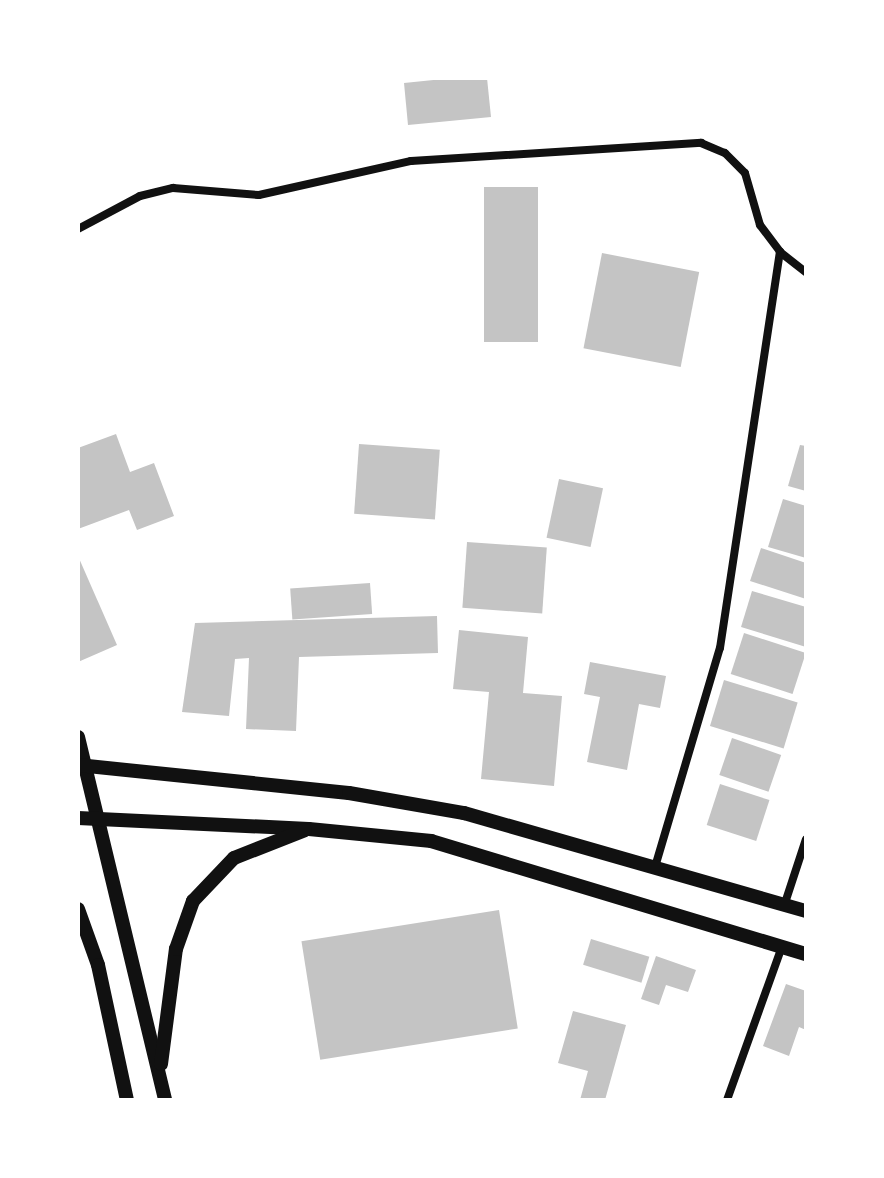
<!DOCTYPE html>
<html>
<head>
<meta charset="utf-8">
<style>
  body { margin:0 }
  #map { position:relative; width:884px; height:1178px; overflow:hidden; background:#fff; font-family:"DejaVu Sans",sans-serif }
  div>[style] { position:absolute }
  .building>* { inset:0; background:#c4c4c4; transform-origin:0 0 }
  .minor>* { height:8px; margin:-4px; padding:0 4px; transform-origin:4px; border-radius:4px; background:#111 }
  .tertiary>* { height:14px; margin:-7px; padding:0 7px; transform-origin:7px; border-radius:7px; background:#111 }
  span { translate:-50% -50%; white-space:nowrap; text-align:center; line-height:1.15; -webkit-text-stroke:6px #fff; paint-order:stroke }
  .frame { position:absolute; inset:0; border:80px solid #fff; pointer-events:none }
</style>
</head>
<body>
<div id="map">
  <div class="building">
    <i style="clip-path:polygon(453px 78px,487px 78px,491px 117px,408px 125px,404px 83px)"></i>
    <i style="left:484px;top:187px;width:54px;height:155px"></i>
    <i style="left:602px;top:253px;width:99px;height:97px;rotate:11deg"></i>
    <i style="clip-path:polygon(116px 434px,130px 472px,154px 463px,174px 516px,137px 530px,129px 510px,78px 529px,78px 448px)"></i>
    <i style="left:359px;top:444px;width:81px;height:70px;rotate:4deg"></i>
    <i style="clip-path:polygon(800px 445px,806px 446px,806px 491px,788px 486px)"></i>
    <i style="left:559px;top:479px;width:45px;height:60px;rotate:12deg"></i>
    <i style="clip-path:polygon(783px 499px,806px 506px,806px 558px,768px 547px)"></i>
    <i style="left:467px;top:542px;width:80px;height:66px;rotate:4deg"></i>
    <i style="clip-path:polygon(761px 548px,806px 563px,806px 599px,750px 581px)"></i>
    <i style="clip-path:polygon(78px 556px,117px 645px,78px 662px)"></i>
    <i style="left:370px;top:583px;width:31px;height:80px;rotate:86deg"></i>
    <i style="clip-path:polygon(752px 591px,806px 607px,806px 647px,741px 627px)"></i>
    <i style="clip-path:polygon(437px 616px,438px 653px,299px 657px,296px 731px,246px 729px,249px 658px,235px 659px,229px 716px,182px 712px,195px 623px)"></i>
    <i style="clip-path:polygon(459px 630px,528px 637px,523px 693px,562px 696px,554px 786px,481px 779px,489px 692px,453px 689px)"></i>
    <i style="left:744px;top:633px;width:65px;height:43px;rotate:18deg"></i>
    <i style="clip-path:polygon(590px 662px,666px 676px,660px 708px,639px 704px,627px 770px,587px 762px,600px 697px,584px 694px)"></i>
    <i style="left:724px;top:680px;width:77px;height:48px;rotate:17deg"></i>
    <i style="left:732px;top:738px;width:52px;height:39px;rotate:19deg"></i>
    <i style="left:720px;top:784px;width:52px;height:43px;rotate:18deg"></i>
    <i style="left:499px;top:910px;width:120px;height:200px;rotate:81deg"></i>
    <i style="left:591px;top:939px;width:61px;height:27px;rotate:17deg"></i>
    <i style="clip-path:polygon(656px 956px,696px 970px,688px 992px,666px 985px,659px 1005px,641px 999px)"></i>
    <i style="clip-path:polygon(786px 984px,806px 991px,806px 1030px,799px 1027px,789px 1056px,763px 1046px)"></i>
    <i style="clip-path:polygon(573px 1011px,626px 1025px,605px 1100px,580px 1100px,588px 1071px,558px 1063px)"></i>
  </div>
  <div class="minor">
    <i style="left:78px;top:229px;width:70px;rotate:-28deg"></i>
    <i style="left:140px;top:196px;width:34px;rotate:-14deg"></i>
    <i style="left:173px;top:188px;width:86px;rotate:4.7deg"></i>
    <i style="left:259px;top:195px;width:156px;rotate:-12.6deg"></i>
    <i style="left:411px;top:161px;width:291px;rotate:-3.6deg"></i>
    <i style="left:701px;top:143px;width:26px;rotate:23deg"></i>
    <i style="left:725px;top:153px;width:28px;rotate:45deg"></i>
    <i style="left:745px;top:173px;width:54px;rotate:73.9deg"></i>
    <i style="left:760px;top:225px;width:34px;rotate:53deg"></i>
    <i style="left:780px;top:252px;width:33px;rotate:38deg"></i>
    <i style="left:655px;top:867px;width:228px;rotate:-73.5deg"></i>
    <i style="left:720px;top:648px;width:401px;rotate:-81.4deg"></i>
    <i style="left:785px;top:903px;width:67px;rotate:-71.8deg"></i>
    <i style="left:727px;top:1100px;width:164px;rotate:-70.3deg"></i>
  </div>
  <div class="tertiary">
    <i style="left:78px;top:737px;width:373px;rotate:76.5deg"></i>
    <i style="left:78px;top:765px;width:272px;rotate:5.9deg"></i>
    <i style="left:349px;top:793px;width:117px;rotate:9.9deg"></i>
    <i style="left:464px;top:813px;width:356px;rotate:16deg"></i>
    <i style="left:78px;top:818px;width:231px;rotate:2.7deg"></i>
    <i style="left:309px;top:829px;width:123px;rotate:5.6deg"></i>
    <i style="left:431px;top:841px;width:392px;rotate:16.8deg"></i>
    <i style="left:78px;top:909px;width:59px;rotate:70.3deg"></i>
    <i style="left:98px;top:965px;width:138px;rotate:77.9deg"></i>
    <i style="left:161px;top:1064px;width:116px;rotate:-82.6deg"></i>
    <i style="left:176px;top:949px;width:51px;rotate:-70.5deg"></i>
    <i style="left:193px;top:901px;width:59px;rotate:-46.4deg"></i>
    <i style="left:234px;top:858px;width:76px;rotate:-21.5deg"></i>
  </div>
  <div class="frame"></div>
</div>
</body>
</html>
